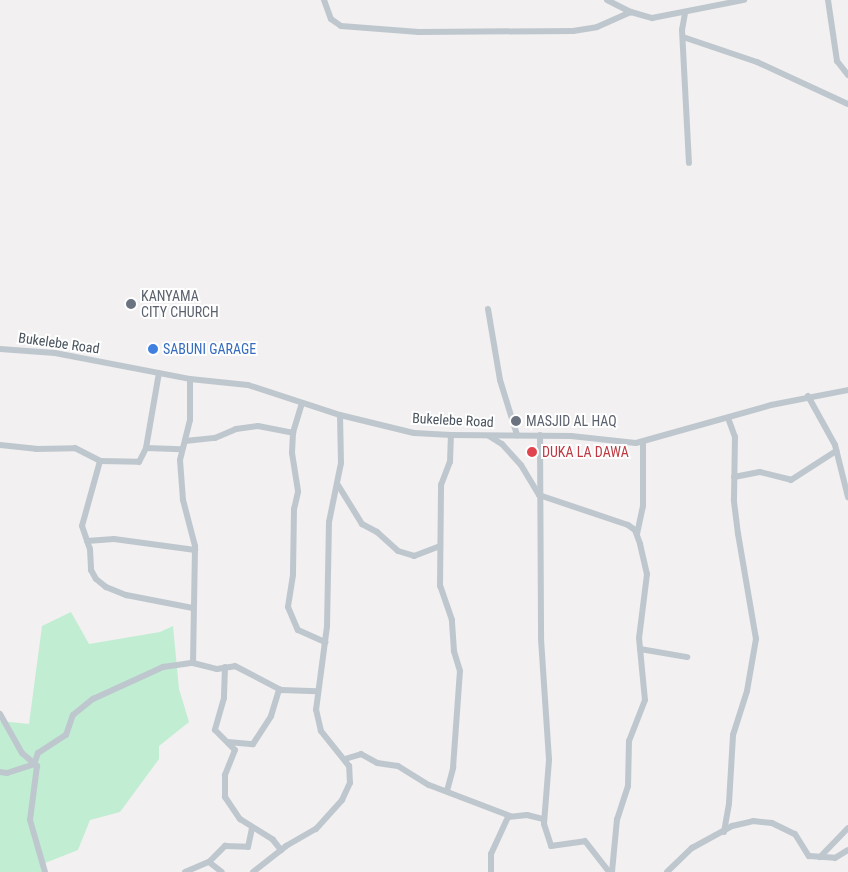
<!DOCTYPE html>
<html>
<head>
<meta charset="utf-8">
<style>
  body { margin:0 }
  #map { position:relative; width:848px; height:872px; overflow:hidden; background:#f2f0f0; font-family:"Roboto Condensed",sans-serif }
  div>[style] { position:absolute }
  .green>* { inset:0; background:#c1edd3 }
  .minor>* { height:6px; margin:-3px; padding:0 3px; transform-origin:3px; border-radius:3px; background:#bfc7ce }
  .dots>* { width:14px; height:14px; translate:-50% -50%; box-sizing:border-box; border:2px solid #fff; border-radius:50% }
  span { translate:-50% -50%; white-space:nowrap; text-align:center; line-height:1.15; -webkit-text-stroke:4px #fff; paint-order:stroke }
  .worship-label { font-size:14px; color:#5b616d }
  .left { translate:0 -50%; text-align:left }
  .street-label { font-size:14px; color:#49535d }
  .shop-label { font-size:14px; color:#366cbe }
  .health-label { font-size:14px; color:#be3a42 }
</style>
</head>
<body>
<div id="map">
  <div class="green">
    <i style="clip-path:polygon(71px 612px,89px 644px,160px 632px,173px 626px,179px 689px,189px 722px,159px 746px,159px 759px,120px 812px,90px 820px,78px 850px,45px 863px,47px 872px,0 872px,0 721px,29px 724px,42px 626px)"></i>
  </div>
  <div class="minor">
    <i style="left:324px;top:0;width:20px;rotate:70deg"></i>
    <i style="left:331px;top:19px;width:12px;rotate:35deg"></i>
    <i style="left:341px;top:26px;width:78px;rotate:4.4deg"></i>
    <i style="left:419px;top:32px;width:154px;rotate:-0.4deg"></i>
    <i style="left:573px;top:31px;width:24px;rotate:-9deg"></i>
    <i style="left:597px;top:27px;width:37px;rotate:-24deg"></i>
    <i style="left:607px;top:0;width:27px;rotate:27deg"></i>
    <i style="left:631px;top:12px;width:22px;rotate:16deg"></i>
    <i style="left:652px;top:18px;width:94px;rotate:-11.1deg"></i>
    <i style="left:828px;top:0;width:62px;rotate:81.6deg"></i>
    <i style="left:837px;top:61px;width:18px;rotate:52deg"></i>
    <i style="left:685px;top:13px;width:17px;rotate:100deg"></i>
    <i style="left:682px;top:30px;width:133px;rotate:87deg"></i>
    <i style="left:683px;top:37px;width:78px;rotate:18.7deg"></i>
    <i style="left:757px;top:62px;width:100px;rotate:24.8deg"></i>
    <i style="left:488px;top:309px;width:72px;rotate:80.4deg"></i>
    <i style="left:500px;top:380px;width:58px;rotate:72.8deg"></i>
    <i style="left:0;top:349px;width:55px;rotate:4.2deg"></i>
    <i style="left:55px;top:353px;width:137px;rotate:10.9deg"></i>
    <i style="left:190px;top:379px;width:58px;rotate:5.9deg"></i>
    <i style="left:248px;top:385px;width:97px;rotate:18.1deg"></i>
    <i style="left:340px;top:415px;width:76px;rotate:13.7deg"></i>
    <i style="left:414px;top:433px;width:37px;rotate:3deg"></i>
    <i style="left:451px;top:435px;width:120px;rotate:0.5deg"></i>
    <i style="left:571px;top:436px;width:65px;rotate:6.1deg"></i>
    <i style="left:636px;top:443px;width:140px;rotate:-15.7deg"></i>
    <i style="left:771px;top:405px;width:78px;rotate:-11deg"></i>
    <i style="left:808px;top:396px;width:56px;rotate:61.1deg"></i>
    <i style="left:835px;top:445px;width:54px;rotate:76deg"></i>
    <i style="left:302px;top:403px;width:31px;rotate:107deg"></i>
    <i style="left:293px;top:433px;width:20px;rotate:93deg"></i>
    <i style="left:292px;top:453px;width:39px;rotate:81deg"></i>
    <i style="left:298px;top:492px;width:17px;rotate:103deg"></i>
    <i style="left:294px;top:509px;width:66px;rotate:90.9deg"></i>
    <i style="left:293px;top:575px;width:32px;rotate:99deg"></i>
    <i style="left:288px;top:607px;width:25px;rotate:67deg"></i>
    <i style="left:298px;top:630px;width:30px;rotate:24deg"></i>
    <i style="left:540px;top:435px;width:204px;rotate:89.7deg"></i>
    <i style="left:541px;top:639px;width:121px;rotate:86.2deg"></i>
    <i style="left:549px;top:760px;width:64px;rotate:94.5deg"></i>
    <i style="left:544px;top:824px;width:23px;rotate:72deg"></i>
    <i style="left:551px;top:846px;width:34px;rotate:-8deg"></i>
    <i style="left:585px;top:841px;width:39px;rotate:52deg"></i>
    <i style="left:489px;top:436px;width:15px;rotate:32deg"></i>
    <i style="left:502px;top:444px;width:28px;rotate:48deg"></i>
    <i style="left:521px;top:465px;width:35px;rotate:59deg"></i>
    <i style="left:539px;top:495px;width:94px;rotate:18.6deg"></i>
    <i style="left:628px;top:525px;width:9px;rotate:36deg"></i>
    <i style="left:635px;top:530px;width:15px;rotate:70deg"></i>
    <i style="left:640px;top:544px;width:31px;rotate:77deg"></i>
    <i style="left:647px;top:574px;width:64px;rotate:97.1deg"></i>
    <i style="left:639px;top:638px;width:62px;rotate:84.5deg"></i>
    <i style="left:645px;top:700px;width:44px;rotate:111.3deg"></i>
    <i style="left:629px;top:741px;width:45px;rotate:91.3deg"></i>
    <i style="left:628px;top:786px;width:35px;rotate:108deg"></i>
    <i style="left:617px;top:819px;width:53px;rotate:95.4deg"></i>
    <i style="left:185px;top:441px;width:30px;rotate:-6deg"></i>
    <i style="left:215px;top:438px;width:23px;rotate:-23deg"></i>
    <i style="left:236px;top:429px;width:22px;rotate:-8deg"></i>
    <i style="left:258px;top:426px;width:36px;rotate:11deg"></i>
    <i style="left:0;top:445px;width:36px;rotate:6deg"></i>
    <i style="left:36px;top:449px;width:39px;rotate:-1deg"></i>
    <i style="left:75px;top:448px;width:28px;rotate:27deg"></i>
    <i style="left:100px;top:461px;width:39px;rotate:1deg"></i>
    <i style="left:139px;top:462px;width:16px;rotate:-63deg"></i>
    <i style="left:146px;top:448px;width:76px;rotate:-80.2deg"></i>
    <i style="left:146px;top:448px;width:35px;rotate:2deg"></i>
    <i style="left:100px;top:461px;width:67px;rotate:105.5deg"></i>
    <i style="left:82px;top:526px;width:24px;rotate:71deg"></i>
    <i style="left:90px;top:549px;width:21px;rotate:87deg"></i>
    <i style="left:91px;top:570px;width:10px;rotate:61deg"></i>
    <i style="left:96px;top:579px;width:13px;rotate:39deg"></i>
    <i style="left:106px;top:587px;width:22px;rotate:22deg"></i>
    <i style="left:126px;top:595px;width:68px;rotate:11deg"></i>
    <i style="left:734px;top:477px;width:26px;rotate:-11deg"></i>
    <i style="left:760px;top:472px;width:32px;rotate:14deg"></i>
    <i style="left:791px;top:480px;width:54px;rotate:-32.8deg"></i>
    <i style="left:338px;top:485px;width:46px;rotate:58.4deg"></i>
    <i style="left:362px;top:524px;width:17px;rotate:28deg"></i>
    <i style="left:377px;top:532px;width:28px;rotate:42deg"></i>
    <i style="left:398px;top:551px;width:17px;rotate:17deg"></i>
    <i style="left:414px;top:556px;width:28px;rotate:-21deg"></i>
    <i style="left:637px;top:534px;width:29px;rotate:-78deg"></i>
    <i style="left:643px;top:506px;width:64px;rotate:-90deg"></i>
    <i style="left:87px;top:541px;width:27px;rotate:-4deg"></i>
    <i style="left:114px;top:539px;width:82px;rotate:7.7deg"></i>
    <i style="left:640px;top:649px;width:48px;rotate:9.7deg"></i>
    <i style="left:193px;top:663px;width:25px;rotate:14deg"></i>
    <i style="left:217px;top:669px;width:18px;rotate:-9deg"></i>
    <i style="left:235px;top:666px;width:52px;rotate:27.6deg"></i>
    <i style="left:281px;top:690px;width:36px;rotate:2deg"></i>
    <i style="left:225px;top:667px;width:31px;rotate:92deg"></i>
    <i style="left:224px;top:698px;width:33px;rotate:106deg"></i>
    <i style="left:215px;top:730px;width:28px;rotate:45deg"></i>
    <i style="left:235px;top:750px;width:27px;rotate:112deg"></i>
    <i style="left:225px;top:775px;width:22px;rotate:90deg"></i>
    <i style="left:225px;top:797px;width:27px;rotate:56deg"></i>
    <i style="left:240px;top:819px;width:39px;rotate:32deg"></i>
    <i style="left:273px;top:840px;width:13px;rotate:51deg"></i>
    <i style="left:0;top:714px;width:45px;rotate:60.6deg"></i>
    <i style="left:22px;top:753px;width:20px;rotate:41deg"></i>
    <i style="left:37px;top:766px;width:54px;rotate:97.4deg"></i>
    <i style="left:30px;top:820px;width:54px;rotate:73.9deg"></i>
    <i style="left:228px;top:742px;width:25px;rotate:5deg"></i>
    <i style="left:253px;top:744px;width:33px;rotate:-57deg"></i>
    <i style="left:271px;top:716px;width:28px;rotate:-73deg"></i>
    <i style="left:345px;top:759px;width:17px;rotate:-17deg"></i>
    <i style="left:361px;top:754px;width:18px;rotate:29deg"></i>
    <i style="left:377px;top:763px;width:21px;rotate:8deg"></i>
    <i style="left:398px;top:766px;width:36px;rotate:32deg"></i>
    <i style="left:429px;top:785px;width:87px;rotate:20.9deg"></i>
    <i style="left:0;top:772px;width:7px;rotate:8deg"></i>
    <i style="left:7px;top:773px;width:28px;rotate:-18deg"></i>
    <i style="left:34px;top:764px;width:12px;rotate:-70deg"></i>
    <i style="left:38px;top:753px;width:33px;rotate:-33deg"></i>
    <i style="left:66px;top:735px;width:21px;rotate:-71deg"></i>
    <i style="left:73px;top:715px;width:26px;rotate:-39deg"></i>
    <i style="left:93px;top:699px;width:77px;rotate:-24.6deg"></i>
    <i style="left:163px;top:667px;width:30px;rotate:-8deg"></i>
    <i style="left:193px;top:663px;width:117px;rotate:-89deg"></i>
    <i style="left:195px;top:546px;width:48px;rotate:-104.6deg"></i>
    <i style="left:183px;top:500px;width:40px;rotate:-94.3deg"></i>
    <i style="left:180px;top:460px;width:41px;rotate:-76deg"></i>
    <i style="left:190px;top:420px;width:41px;rotate:-90deg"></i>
    <i style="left:447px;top:791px;width:24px;rotate:-75deg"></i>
    <i style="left:453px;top:768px;width:97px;rotate:-85.9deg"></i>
    <i style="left:460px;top:671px;width:21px;rotate:-107deg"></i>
    <i style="left:454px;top:651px;width:31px;rotate:-94deg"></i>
    <i style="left:452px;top:620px;width:36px;rotate:-109deg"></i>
    <i style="left:440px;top:586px;width:101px;rotate:-89.4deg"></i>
    <i style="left:441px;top:485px;width:25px;rotate:-69deg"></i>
    <i style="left:450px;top:462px;width:27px;rotate:-88deg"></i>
    <i style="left:724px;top:832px;width:29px;rotate:-80deg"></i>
    <i style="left:729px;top:803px;width:68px;rotate:-86.6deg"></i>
    <i style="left:733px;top:735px;width:46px;rotate:-72.3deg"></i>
    <i style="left:747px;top:691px;width:53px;rotate:-80.2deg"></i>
    <i style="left:756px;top:639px;width:107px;rotate:-99.7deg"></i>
    <i style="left:738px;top:534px;width:35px;rotate:-97deg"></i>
    <i style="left:734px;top:499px;width:62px;rotate:-89.1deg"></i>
    <i style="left:735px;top:437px;width:20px;rotate:-110deg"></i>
    <i style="left:820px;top:857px;width:40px;rotate:-46deg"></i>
    <i style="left:209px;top:862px;width:16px;rotate:38deg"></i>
    <i style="left:185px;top:872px;width:26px;rotate:-23deg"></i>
    <i style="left:209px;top:862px;width:23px;rotate:-45deg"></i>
    <i style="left:225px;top:846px;width:23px;rotate:2deg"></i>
    <i style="left:248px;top:847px;width:19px;rotate:-78deg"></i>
    <i style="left:253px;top:872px;width:42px;rotate:-38.2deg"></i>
    <i style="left:286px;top:846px;width:34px;rotate:-30deg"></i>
    <i style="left:316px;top:829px;width:39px;rotate:-48deg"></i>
    <i style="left:342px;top:800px;width:19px;rotate:-65deg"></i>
    <i style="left:350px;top:783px;width:17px;rotate:-93deg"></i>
    <i style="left:349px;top:766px;width:45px;rotate:-128.7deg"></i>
    <i style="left:321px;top:731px;width:22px;rotate:-103deg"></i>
    <i style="left:316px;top:710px;width:85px;rotate:-82.5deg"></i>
    <i style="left:327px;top:626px;width:104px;rotate:-88.9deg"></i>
    <i style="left:329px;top:522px;width:60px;rotate:-78.5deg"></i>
    <i style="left:341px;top:463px;width:48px;rotate:-91.2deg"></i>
    <i style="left:491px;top:872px;width:18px;rotate:-90deg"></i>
    <i style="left:491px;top:854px;width:41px;rotate:-65.3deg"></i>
    <i style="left:508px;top:817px;width:19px;rotate:-6deg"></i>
    <i style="left:527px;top:815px;width:16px;rotate:14deg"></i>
    <i style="left:667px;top:872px;width:35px;rotate:-44deg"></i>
    <i style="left:692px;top:848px;width:46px;rotate:-28.8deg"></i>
    <i style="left:732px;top:826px;width:22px;rotate:-13deg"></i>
    <i style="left:753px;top:821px;width:19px;rotate:6deg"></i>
    <i style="left:772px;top:823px;width:25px;rotate:26deg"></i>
    <i style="left:795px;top:834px;width:26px;rotate:58deg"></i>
    <i style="left:809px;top:856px;width:26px;rotate:4deg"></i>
    <i style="left:835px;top:858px;width:15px;rotate:-32deg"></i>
  </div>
  <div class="dots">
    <i style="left:131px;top:304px;background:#6b7280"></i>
    <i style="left:153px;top:349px;background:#3f7fe0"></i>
    <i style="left:516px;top:421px;background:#6b7280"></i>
    <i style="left:532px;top:452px;background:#e0444e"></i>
  </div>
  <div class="worship-label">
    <span class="left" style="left:141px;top:304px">KANYAMA<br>CITY CHURCH</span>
    <span class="left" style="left:526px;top:421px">MASJID AL HAQ</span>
  </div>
  <div class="street-label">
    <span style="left:59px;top:343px;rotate:8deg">Bukelebe Road</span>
    <span style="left:453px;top:420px;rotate:3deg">Bukelebe Road</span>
  </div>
  <div class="shop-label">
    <span class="left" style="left:163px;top:349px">SABUNI GARAGE</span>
  </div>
  <div class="health-label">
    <span class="left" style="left:542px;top:452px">DUKA LA DAWA</span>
  </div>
</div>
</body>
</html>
